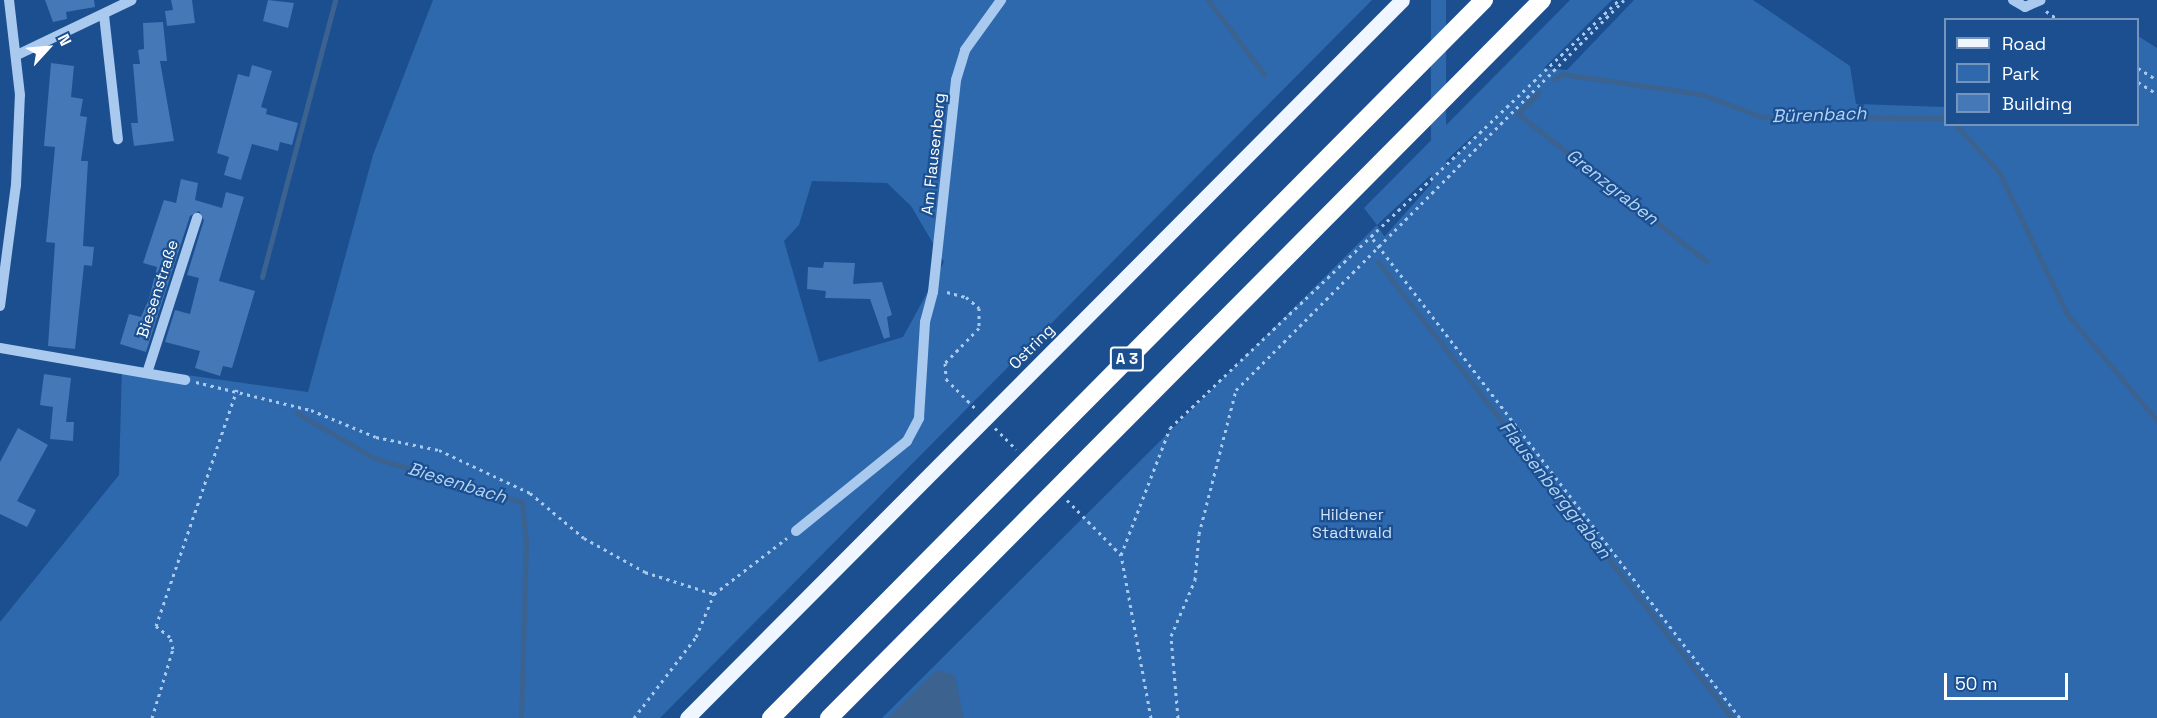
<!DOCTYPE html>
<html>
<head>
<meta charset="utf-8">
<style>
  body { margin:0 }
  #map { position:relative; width:2157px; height:718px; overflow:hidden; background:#1b4f8f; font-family:"Space Grotesk",sans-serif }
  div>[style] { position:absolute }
  .green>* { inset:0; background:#2e69ad; transform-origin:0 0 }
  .water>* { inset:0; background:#3c6290 }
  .stream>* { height:5px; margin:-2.5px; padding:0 2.5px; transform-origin:2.5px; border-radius:2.5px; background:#3c6290 }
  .building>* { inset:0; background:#4478b7 }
  .path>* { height:3px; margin-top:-1.5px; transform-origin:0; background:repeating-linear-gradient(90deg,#a9c9ee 0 3px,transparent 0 7.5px) }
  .minor>* { height:10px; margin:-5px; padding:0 5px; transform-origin:5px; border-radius:5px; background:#a9c9ee }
  .major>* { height:15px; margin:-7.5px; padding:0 7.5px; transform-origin:7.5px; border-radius:7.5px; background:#f0f6ff }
  .highway>* { height:18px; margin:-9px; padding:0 9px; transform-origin:9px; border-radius:9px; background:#fff }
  span { translate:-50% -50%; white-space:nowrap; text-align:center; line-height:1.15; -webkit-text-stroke:4.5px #1b4f8f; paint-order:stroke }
  .shield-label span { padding:2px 4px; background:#1b4f8f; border:2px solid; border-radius:4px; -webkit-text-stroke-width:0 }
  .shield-label { font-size:15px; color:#fff; font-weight:700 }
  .street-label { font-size:16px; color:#fff }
  .park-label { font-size:16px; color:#cfe3fa }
  .water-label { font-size:18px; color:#b5d3f5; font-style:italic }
  .legend { position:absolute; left:1944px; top:18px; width:195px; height:108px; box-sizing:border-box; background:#1b4f8f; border:2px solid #7695bc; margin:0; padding:8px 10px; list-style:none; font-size:18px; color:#fff }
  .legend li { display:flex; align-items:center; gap:12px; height:30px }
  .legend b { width:30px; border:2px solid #7695bc }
  .north { position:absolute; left:18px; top:18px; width:60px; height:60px; -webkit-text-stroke:4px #1b4f8f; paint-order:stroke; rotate:64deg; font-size:16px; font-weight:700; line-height:24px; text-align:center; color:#fff }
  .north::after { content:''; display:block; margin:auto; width:21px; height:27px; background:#fff; clip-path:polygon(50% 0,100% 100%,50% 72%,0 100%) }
  .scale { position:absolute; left:1944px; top:673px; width:124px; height:27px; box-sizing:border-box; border:3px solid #fff; border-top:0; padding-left:8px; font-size:18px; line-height:21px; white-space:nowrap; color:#fff; -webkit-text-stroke:4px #1b4f8f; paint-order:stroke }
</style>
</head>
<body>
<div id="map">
  <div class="green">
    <i style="clip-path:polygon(evenodd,433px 0,1372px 0,660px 718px,0 718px,0 622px,119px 475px,122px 366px,308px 392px,373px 155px,433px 0,812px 181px,887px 183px,911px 206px,944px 262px,903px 337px,819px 362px,784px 241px,799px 225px,812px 181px)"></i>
    <i style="left:1431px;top:0;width:15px;height:1013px"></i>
    <i style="clip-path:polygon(evenodd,1570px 0,1612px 0,1544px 68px,1567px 70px,1634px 0,1753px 0,1850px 66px,1856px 104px,1945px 107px,1946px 124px,2138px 124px,2138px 36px,2157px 48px,2157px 718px,882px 718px,1377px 225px,1364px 208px,1570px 0,1480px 129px,1385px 236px,1384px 236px,1377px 225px,1480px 129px)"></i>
  </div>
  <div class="water">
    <i style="clip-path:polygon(936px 670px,955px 675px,964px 718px,887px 718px)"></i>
  </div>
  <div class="stream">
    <i style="left:1208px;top:0;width:93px;rotate:52.9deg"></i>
    <i style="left:1554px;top:79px;width:9px;rotate:-32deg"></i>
    <i style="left:1562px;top:74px;width:140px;rotate:8.2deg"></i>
    <i style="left:1701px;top:94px;width:65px;rotate:20.7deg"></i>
    <i style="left:1762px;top:117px;width:184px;rotate:0.3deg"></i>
    <i style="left:1538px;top:93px;width:29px;rotate:134deg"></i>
    <i style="left:1518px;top:114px;width:239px;rotate:38deg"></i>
    <i style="left:1955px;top:124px;width:65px;rotate:47.5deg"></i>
    <i style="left:1999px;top:172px;width:157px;rotate:64.4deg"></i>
    <i style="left:2067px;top:314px;width:139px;rotate:49.7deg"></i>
    <i style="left:1378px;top:262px;width:577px;rotate:52.18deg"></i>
    <i style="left:262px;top:277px;width:286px;rotate:-75.2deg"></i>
    <i style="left:297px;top:413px;width:89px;rotate:30.3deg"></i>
    <i style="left:374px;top:458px;width:154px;rotate:16.6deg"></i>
    <i style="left:522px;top:502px;width:40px;rotate:84.3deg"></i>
    <i style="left:526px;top:542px;width:176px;rotate:91.6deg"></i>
  </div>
  <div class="building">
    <i style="clip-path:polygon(45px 0,94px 0,95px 7px,66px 12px,67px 19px,53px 22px)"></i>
    <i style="clip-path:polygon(171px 0,192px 0,195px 23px,167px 26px,165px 11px,173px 10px)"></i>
    <i style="clip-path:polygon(268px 0,294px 3px,288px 28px,263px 21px)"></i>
    <i style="clip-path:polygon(163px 22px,167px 61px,160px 61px,174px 141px,134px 146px,131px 123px,138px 123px,133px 64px,140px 64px,138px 50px,144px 49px,143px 23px)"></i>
    <i style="clip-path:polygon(51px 63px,74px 66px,71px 97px,83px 99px,80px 116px,87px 117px,81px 161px,88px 161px,83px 246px,94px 247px,92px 266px,84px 265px,75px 349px,48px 346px,55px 243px,46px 242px,55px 147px,44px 146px)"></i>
    <i style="clip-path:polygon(252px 65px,272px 71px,261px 107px,267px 109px,266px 114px,298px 123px,292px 145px,280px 142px,278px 151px,252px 144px,241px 180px,224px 175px,229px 157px,217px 153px,238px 74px,249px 77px)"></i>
    <i style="clip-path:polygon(181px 179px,198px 183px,195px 200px,222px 208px,226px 192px,244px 197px,219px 281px,255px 291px,232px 368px,223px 366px,220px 376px,195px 368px,200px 351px,165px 342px,175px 310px,190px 314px,199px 278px,187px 275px,204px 220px,199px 211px,190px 216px,146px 352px,120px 344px,129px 314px,141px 317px,149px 299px,157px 267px,143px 263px,164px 200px,176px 203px)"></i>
    <i style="clip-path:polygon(824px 262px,855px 263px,853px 284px,882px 282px,892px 315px,887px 317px,890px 337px,884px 339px,870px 299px,825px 298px,826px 291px,807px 289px,808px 267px,823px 268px)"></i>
    <i style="clip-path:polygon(44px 374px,71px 378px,66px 422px,74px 422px,73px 441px,50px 439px,53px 407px,40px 405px)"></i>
    <i style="clip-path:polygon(18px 428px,48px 445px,17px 501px,36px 510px,27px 527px,0 514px,0 462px)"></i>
  </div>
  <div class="path">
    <i style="left:2046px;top:11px;width:16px;rotate:35deg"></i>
    <i style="left:2138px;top:68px;width:22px;rotate:32deg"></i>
    <i style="left:2138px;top:82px;width:22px;rotate:32deg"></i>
    <i style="left:1373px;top:239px;width:603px;rotate:52.54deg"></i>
    <i style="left:947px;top:292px;width:20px;rotate:15deg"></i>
    <i style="left:966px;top:297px;width:17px;rotate:40deg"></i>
    <i style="left:979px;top:308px;width:20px;rotate:90deg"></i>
    <i style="left:979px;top:328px;width:49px;rotate:134.2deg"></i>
    <i style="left:945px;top:363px;width:16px;rotate:86deg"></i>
    <i style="left:946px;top:379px;width:42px;rotate:45deg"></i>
    <i style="left:196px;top:382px;width:118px;rotate:13.7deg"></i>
    <i style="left:311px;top:410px;width:70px;rotate:22.6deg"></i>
    <i style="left:376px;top:437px;width:64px;rotate:11.7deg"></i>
    <i style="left:439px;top:450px;width:101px;rotate:25.3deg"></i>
    <i style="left:530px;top:493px;width:70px;rotate:39.8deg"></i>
    <i style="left:584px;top:538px;width:70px;rotate:29.1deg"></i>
    <i style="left:645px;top:572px;width:72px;rotate:17.7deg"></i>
    <i style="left:995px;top:428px;width:30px;rotate:45deg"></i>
    <i style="left:1067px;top:500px;width:77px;rotate:45.5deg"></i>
    <i style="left:152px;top:718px;width:72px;rotate:-73.1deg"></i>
    <i style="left:173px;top:649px;width:12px;rotate:-104deg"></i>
    <i style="left:170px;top:637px;width:18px;rotate:-142deg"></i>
    <i style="left:156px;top:626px;width:250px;rotate:-71.1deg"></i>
    <i style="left:634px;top:718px;width:102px;rotate:-52.6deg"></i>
    <i style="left:696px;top:637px;width:47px;rotate:-67.3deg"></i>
    <i style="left:714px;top:594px;width:92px;rotate:-37.5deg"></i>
    <i style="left:1151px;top:718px;width:166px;rotate:-100.4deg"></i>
    <i style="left:1121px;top:555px;width:136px;rotate:-68.9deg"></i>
    <i style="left:1170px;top:428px;width:620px;rotate:-43.63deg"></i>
    <i style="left:1178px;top:718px;width:82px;rotate:-94.9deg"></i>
    <i style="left:1171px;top:636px;width:61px;rotate:-66.8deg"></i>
    <i style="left:1195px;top:580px;width:46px;rotate:-85deg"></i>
    <i style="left:1199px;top:534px;width:149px;rotate:-75.6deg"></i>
    <i style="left:1236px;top:390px;width:550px;rotate:-45.15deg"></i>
  </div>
  <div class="minor">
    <i style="left:2013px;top:0;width:14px;rotate:30deg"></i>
    <i style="left:2025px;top:7px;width:17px;rotate:-24deg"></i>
    <i style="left:104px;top:15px;width:125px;rotate:83.6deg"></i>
    <i style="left:17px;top:55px;width:127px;rotate:-25.6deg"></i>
    <i style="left:0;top:306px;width:122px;rotate:-82.5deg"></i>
    <i style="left:16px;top:185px;width:90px;rotate:-87.5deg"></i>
    <i style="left:20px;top:95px;width:96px;rotate:-96.6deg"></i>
    <i style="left:0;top:348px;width:188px;rotate:9.8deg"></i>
    <i style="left:148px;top:370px;width:160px;rotate:-72.1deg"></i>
    <i style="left:796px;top:531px;width:143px;rotate:-39deg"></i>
    <i style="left:907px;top:441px;width:26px;rotate:-62deg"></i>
    <i style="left:919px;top:418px;width:96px;rotate:-86.4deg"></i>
    <i style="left:925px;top:322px;width:31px;rotate:-75deg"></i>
    <i style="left:933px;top:292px;width:213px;rotate:-83.8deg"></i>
    <i style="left:956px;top:80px;width:31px;rotate:-73deg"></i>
    <i style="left:965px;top:50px;width:62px;rotate:-54.2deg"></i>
  </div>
  <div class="major">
    <i style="left:687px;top:718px;width:1013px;rotate:-45.12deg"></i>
  </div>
  <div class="highway">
    <i style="left:771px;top:718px;width:1012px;rotate:-45.2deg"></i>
    <i style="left:829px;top:718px;width:1012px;rotate:-45.2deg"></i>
  </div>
  <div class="shield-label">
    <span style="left:1127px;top:359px">A 3</span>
  </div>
  <div class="street-label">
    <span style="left:934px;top:154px;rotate:-84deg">Am Flausenberg</span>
    <span style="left:158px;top:289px;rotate:-72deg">Biesenstraße</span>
    <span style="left:1032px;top:347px;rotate:-45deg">Ostring</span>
  </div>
  <div class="park-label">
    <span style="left:1352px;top:524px">Hildener<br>Stadtwald</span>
  </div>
  <div class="water-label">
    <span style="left:1819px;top:115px;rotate:-2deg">Bürenbach</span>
    <span style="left:1612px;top:187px;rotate:38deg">Grenzgraben</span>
    <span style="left:457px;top:483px;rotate:17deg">Biesenbach</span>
    <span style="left:1555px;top:490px;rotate:52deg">Flausenberggraben</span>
  </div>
  <ul class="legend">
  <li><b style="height:8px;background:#f0f6ff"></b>Road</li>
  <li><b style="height:16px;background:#2e69ad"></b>Park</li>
  <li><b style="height:16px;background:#4478b7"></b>Building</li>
  </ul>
  <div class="north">N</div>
  <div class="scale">50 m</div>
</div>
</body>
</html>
